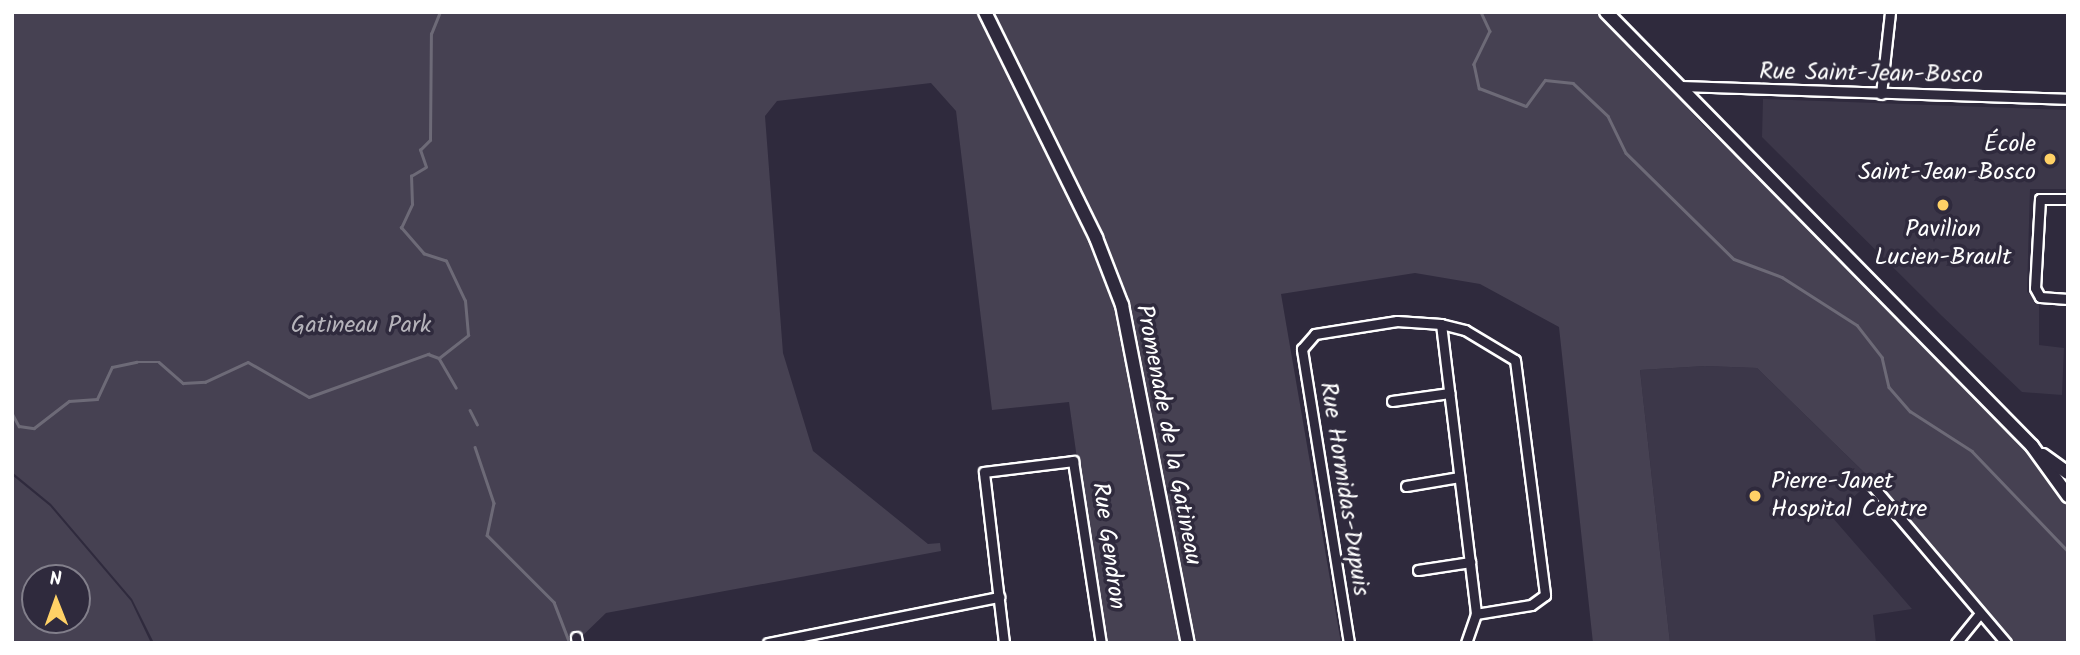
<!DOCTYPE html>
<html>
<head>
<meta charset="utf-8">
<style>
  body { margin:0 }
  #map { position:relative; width:2080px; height:655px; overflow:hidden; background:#2f2a3d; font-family:Kalam,sans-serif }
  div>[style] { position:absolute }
  .built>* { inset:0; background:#3c3749 }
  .green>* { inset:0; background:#464152 }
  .stream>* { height:2.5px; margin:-1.25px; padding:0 1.25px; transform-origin:1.25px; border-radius:1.25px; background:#6d6a77 }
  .roads { filter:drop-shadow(2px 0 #fff) drop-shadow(-2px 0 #fff) drop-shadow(0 2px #fff) drop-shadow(0 -2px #fff) }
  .street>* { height:9px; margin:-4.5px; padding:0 4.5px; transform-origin:4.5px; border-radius:4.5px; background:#2f2a3d }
  .secondary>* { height:12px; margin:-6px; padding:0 6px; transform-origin:6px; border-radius:6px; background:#2f2a3d }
  .dots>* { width:19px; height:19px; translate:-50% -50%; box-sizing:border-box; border:4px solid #2f2a3d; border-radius:50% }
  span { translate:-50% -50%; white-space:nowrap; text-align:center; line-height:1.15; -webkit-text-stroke:7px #2f2a3d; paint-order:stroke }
  .street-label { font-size:24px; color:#fff }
  .poi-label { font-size:24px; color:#fff }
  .right { translate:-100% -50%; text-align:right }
  .left { translate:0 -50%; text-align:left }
  .park-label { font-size:24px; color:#b5b3ba }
  .frame { position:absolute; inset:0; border:14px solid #fff; pointer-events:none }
  .north { position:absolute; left:21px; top:564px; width:70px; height:70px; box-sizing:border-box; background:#2f2a3d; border:2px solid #827f8b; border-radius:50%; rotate:359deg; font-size:19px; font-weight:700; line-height:28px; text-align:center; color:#fff }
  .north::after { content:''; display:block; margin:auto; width:24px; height:32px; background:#ffd166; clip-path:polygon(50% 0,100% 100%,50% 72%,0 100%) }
</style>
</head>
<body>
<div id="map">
  <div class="built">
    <i style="clip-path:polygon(1763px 99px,2068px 110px,2068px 189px,2030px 189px,2027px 292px,2039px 301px,2039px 345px,2064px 348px,2062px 395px,2022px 392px,1942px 316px,1762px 137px)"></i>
    <i style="clip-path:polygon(1705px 366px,1757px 368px,1872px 480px,1832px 517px,1912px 609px,1873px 615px,1876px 643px,1670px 643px,1640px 370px)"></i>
  </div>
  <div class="green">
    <i style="clip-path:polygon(12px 12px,1600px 12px,1704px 126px,2068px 477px,2068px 643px,2015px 643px,1872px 480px,1757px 368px,1705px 366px,1640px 370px,1670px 643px,1593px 643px,1559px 327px,1480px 284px,1415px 273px,1281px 294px,1341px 643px,1103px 643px,1069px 402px,992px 410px,956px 111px,931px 83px,777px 101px,765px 116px,783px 353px,813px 451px,928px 544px,940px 543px,941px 551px,606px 613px,575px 643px,154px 643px,132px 599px,51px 504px,12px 472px)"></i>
    <i style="clip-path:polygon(evenodd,12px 475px,50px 506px,131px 601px,151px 643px,12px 643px,12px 475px,77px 578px,77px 620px,35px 620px,35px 578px,77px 578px)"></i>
  </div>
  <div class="stream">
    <i style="left:1481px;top:12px;width:21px;rotate:65deg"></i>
    <i style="left:1490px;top:31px;width:37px;rotate:116deg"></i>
    <i style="left:1474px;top:64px;width:25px;rotate:78deg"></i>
    <i style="left:1479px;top:88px;width:50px;rotate:21deg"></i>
    <i style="left:1526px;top:106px;width:32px;rotate:-54deg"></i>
    <i style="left:1545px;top:80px;width:28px;rotate:6deg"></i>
    <i style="left:1573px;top:83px;width:48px;rotate:43.3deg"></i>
    <i style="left:1608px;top:116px;width:41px;rotate:64.1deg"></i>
    <i style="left:1626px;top:153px;width:151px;rotate:44.5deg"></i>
    <i style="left:1734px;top:259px;width:51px;rotate:20.6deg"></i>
    <i style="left:1782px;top:277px;width:89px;rotate:32.6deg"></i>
    <i style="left:1857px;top:325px;width:41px;rotate:52deg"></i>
    <i style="left:1882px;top:357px;width:31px;rotate:77deg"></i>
    <i style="left:1889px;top:387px;width:32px;rotate:49deg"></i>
    <i style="left:1910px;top:411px;width:74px;rotate:32.8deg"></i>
    <i style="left:1972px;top:451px;width:139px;rotate:46.2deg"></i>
    <i style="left:439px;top:358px;width:37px;rotate:-38deg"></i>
    <i style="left:468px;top:335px;width:34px;rotate:-95deg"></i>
    <i style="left:465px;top:301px;width:44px;rotate:-115.4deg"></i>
    <i style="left:446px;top:261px;width:23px;rotate:-162deg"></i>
    <i style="left:424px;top:254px;width:35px;rotate:-131deg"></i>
    <i style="left:401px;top:228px;width:26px;rotate:-65deg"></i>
    <i style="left:412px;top:204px;width:28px;rotate:-92deg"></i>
    <i style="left:411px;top:176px;width:17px;rotate:-31deg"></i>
    <i style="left:426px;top:167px;width:18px;rotate:-109deg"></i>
    <i style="left:420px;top:150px;width:14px;rotate:-45deg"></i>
    <i style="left:430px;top:140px;width:106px;rotate:-89.5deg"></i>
    <i style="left:431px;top:34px;width:24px;rotate:-68deg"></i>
    <i style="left:470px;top:410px;width:16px;rotate:63deg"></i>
    <i style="left:12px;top:413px;width:15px;rotate:62deg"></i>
    <i style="left:19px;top:426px;width:15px;rotate:8deg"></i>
    <i style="left:34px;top:428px;width:44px;rotate:-37.6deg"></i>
    <i style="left:69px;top:401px;width:28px;rotate:-4deg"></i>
    <i style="left:97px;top:399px;width:35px;rotate:-65deg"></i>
    <i style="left:112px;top:367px;width:25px;rotate:-12deg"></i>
    <i style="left:136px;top:362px;width:23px"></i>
    <i style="left:159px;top:362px;width:32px;rotate:41deg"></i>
    <i style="left:183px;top:383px;width:22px;rotate:-3deg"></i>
    <i style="left:205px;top:382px;width:47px;rotate:-24.9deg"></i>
    <i style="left:248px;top:362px;width:70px;rotate:29.8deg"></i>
    <i style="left:309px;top:397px;width:127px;rotate:-19.9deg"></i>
    <i style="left:428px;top:354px;width:12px;rotate:20deg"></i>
    <i style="left:439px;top:358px;width:34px;rotate:60deg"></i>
    <i style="left:475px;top:447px;width:59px;rotate:71.3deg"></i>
    <i style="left:494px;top:503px;width:33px;rotate:102deg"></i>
    <i style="left:487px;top:535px;width:95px;rotate:45deg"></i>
    <i style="left:554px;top:602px;width:40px;rotate:69deg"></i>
  </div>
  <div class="roads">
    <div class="street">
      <i style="left:1678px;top:86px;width:390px;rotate:1.9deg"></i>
      <i style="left:1881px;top:94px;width:82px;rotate:-83.7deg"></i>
      <i style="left:2068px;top:199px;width:28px;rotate:180deg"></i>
      <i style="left:2040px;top:199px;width:89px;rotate:93.2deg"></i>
      <i style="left:2035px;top:288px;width:10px;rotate:61deg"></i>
      <i style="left:2040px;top:297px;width:28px;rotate:4deg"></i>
      <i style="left:1441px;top:324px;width:292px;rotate:83.1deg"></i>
      <i style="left:1476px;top:614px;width:31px;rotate:109deg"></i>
      <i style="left:1392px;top:401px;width:58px;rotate:-8deg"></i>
      <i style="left:1870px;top:483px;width:210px;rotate:49.6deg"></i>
      <i style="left:1406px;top:486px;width:54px;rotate:-9.6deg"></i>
      <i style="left:1418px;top:570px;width:53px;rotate:-8.7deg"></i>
      <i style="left:576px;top:637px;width:6px;rotate:81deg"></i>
      <i style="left:768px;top:643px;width:236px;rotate:-11.3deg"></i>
      <i style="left:1004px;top:643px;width:172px;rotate:-96.7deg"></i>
      <i style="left:984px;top:472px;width:90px;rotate:-7deg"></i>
      <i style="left:1073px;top:461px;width:184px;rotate:81.3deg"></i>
      <i style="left:1349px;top:643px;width:298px;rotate:-99.1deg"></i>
      <i style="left:1302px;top:349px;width:20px;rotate:-49deg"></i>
      <i style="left:1315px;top:334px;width:83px;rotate:-9deg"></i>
      <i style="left:1397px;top:321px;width:44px;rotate:3.9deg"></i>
      <i style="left:1441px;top:324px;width:25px;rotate:14deg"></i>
      <i style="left:1465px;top:330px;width:58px;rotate:31deg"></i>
      <i style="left:1515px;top:360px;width:237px;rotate:82.7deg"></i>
      <i style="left:1545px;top:595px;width:17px;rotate:144deg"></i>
      <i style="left:1531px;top:605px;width:56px;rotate:170.7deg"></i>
      <i style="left:1956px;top:643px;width:38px;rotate:-51deg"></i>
    </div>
    <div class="secondary">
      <i style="left:985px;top:12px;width:252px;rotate:63.8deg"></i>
      <i style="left:1096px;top:238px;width:72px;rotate:68.8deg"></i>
      <i style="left:1122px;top:305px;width:344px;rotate:79deg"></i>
      <i style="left:1606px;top:12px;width:608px;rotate:45.53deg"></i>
      <i style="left:2032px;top:446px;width:62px;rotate:54.2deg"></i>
      <i style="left:2043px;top:455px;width:31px;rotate:36deg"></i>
    </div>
  </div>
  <div class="dots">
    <i style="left:2050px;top:159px;background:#ffd166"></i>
    <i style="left:1943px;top:205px;background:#ffd166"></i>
    <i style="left:1755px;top:496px;background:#ffd166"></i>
  </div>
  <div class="street-label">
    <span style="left:1871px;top:74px;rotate:1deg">Rue Saint-Jean-Bosco</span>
    <span style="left:1168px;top:435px;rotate:79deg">Promenade de la Gatineau</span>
    <span style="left:1344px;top:489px;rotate:81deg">Rue Hormidas-Dupuis</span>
    <span style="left:1108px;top:546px;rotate:82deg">Rue Gendron</span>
  </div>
  <div class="poi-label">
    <span class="right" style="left:2036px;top:159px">École<br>Saint-Jean-Bosco</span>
    <span style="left:1943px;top:244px">Pavilion<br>Lucien-Brault</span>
    <span class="left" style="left:1771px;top:496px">Pierre-Janet<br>Hospital Centre</span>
  </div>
  <div class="park-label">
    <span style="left:361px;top:326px">Gatineau Park</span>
  </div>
  <div class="frame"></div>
  <div class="north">N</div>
</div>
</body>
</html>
